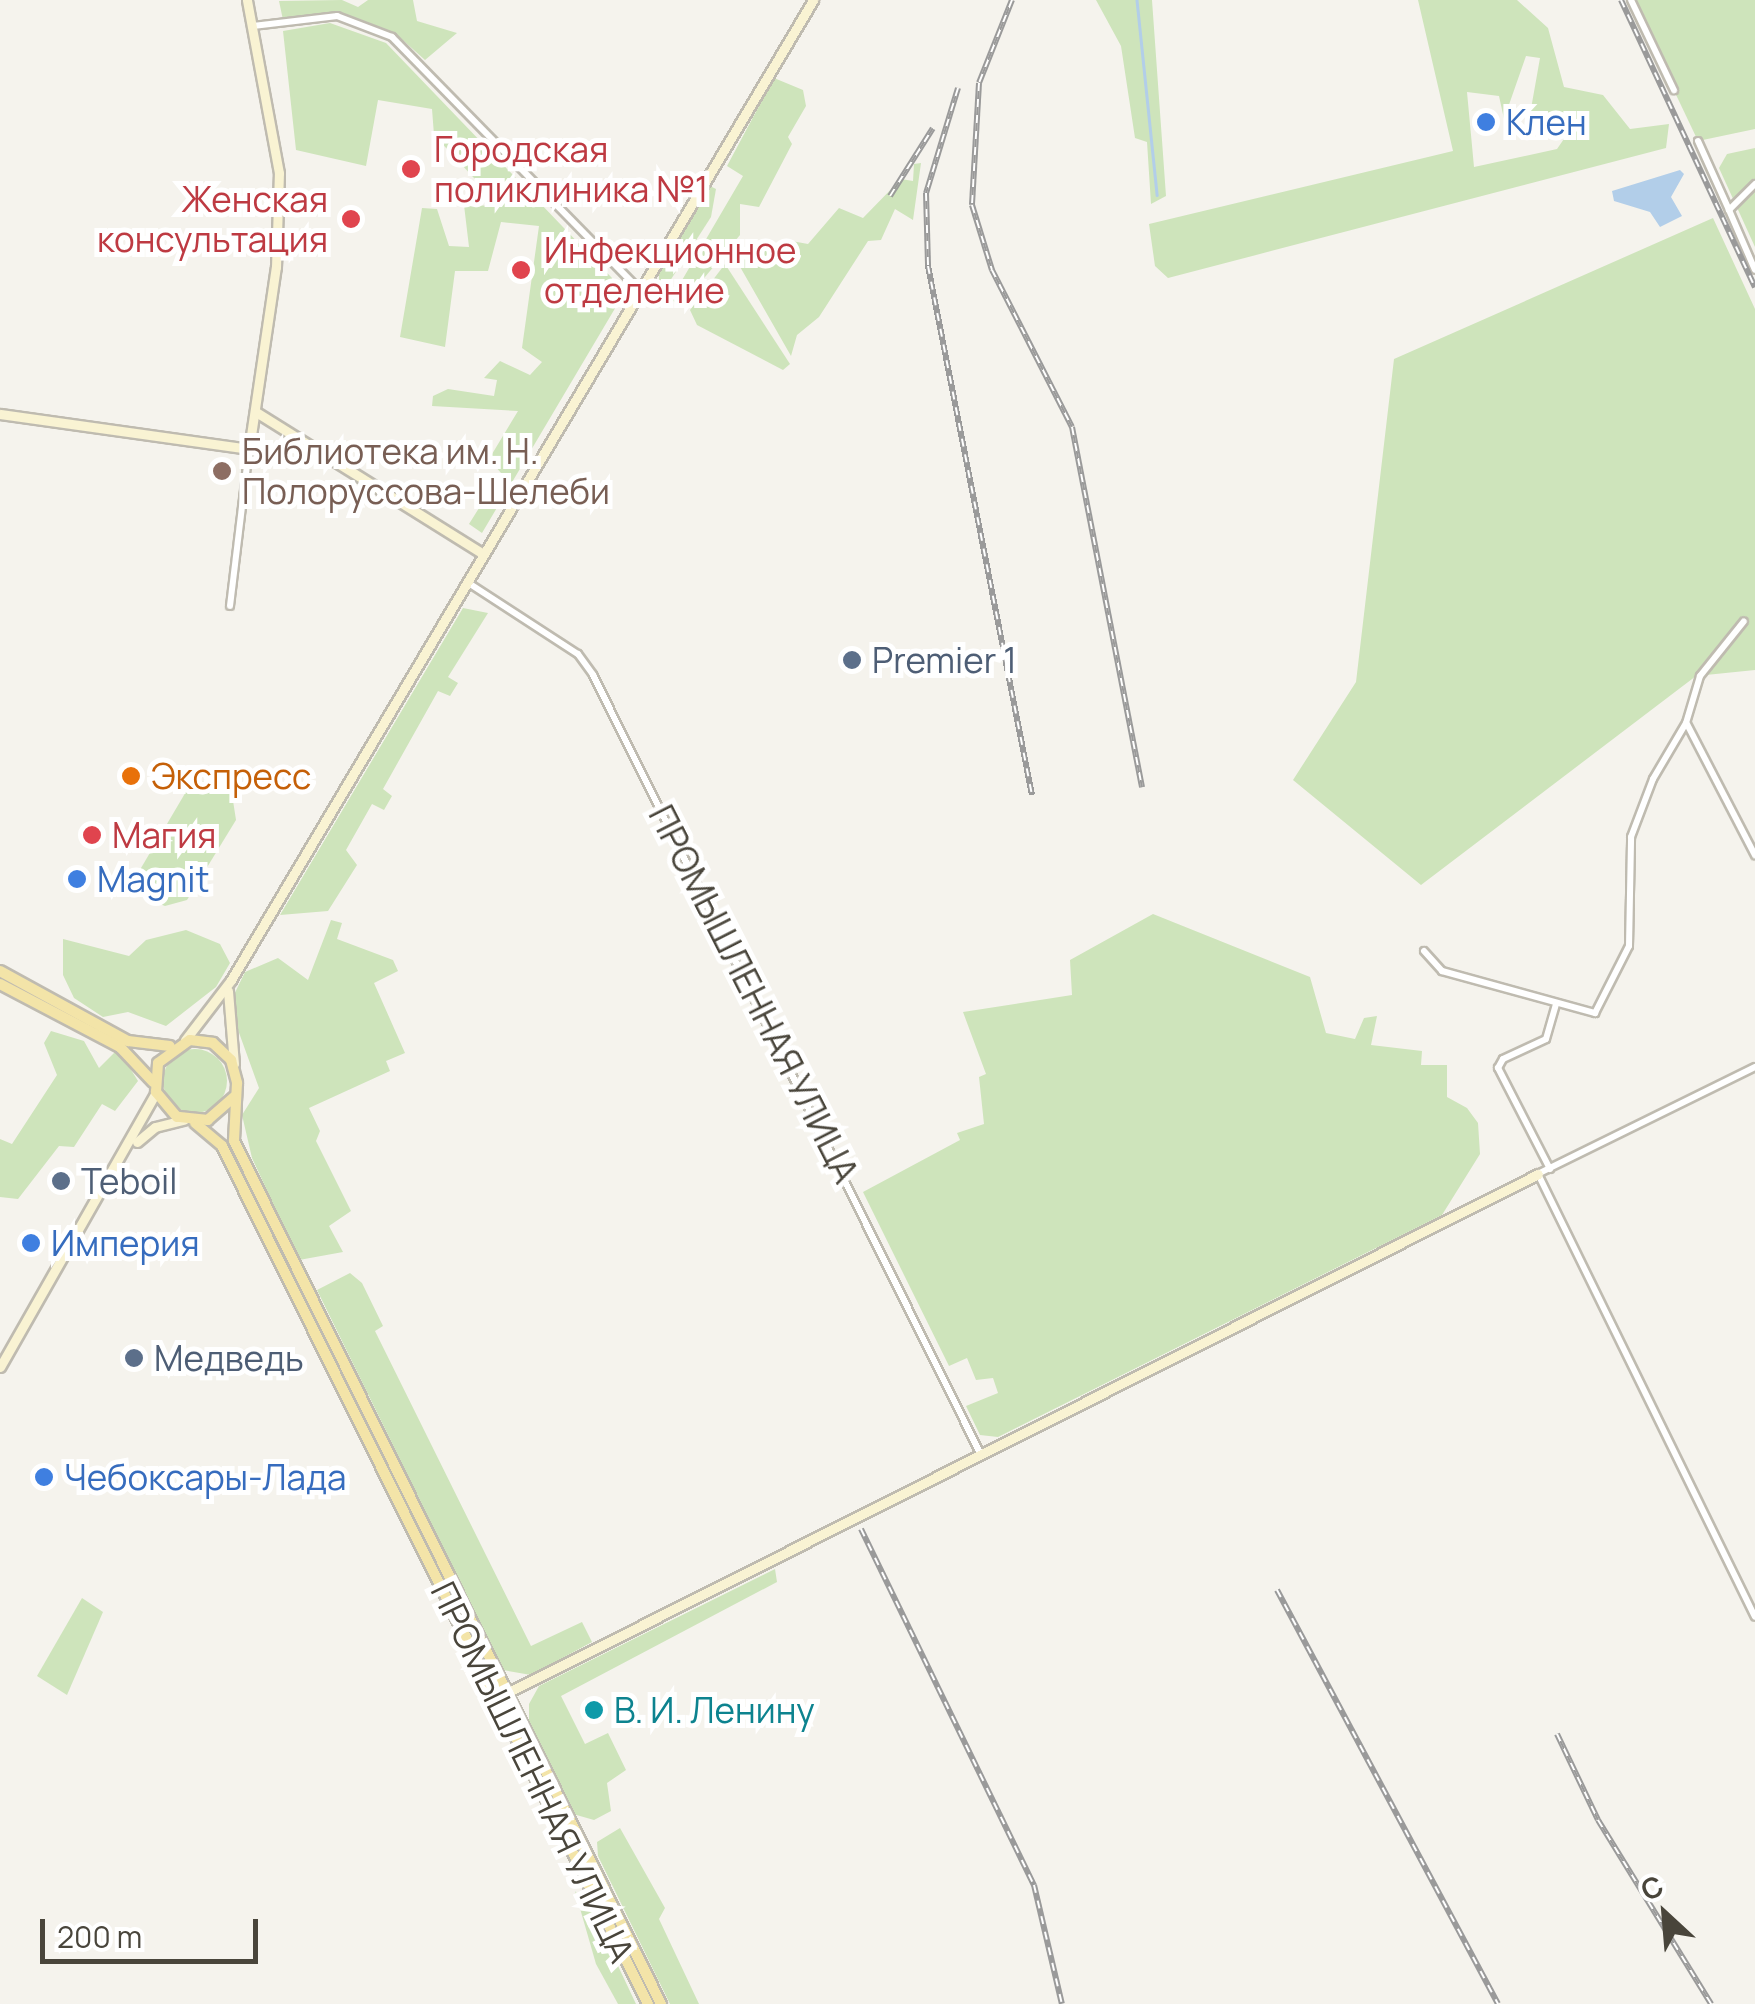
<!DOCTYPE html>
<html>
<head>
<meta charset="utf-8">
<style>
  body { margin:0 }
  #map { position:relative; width:1755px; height:2004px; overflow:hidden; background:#f5f3ed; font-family:Manrope,sans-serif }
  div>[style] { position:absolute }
  .green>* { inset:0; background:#cee4bb }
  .round { border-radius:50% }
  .water>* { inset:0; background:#b2cee9 }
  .stream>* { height:2.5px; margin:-1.25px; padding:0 1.25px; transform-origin:1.25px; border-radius:1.25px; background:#b2cee9 }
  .roads { filter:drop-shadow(2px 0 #bfbbb0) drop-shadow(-2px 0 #bfbbb0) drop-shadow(0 2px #bfbbb0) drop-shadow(0 -2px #bfbbb0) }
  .street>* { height:6px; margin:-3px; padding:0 3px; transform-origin:3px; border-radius:3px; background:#fff }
  .secondary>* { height:9px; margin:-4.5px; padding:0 4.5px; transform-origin:4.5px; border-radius:4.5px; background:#f9f3d3 }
  .primary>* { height:10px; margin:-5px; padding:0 5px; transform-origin:5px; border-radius:5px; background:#f3e4a8 }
  .rail>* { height:6px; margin-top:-3px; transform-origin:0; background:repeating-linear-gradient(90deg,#fff 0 8px,#9a9a9a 0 16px); box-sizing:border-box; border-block:2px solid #9a9a9a }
  .dots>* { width:28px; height:28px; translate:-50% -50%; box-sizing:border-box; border:5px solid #fff; border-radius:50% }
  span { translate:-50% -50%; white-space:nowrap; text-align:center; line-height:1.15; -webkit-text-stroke:10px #fff; paint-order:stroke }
  .shop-label { font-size:35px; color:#366cbe }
  .left { translate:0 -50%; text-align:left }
  .health-label { font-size:35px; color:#be3a42 }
  .right { translate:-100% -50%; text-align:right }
  .education-label { font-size:35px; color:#785e54 }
  .service-label { font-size:35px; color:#4e5e75 }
  .food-label { font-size:35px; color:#c56008 }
  .street-label { font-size:35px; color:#49453b }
  .culture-label { font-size:35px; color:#0d838f }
  .north { position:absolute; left:1615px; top:1864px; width:100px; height:100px; -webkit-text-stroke:8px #fff; paint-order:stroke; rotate:334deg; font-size:28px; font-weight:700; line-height:40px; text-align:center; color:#49453b }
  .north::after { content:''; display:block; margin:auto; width:35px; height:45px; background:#49453b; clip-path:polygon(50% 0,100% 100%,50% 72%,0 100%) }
  .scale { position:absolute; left:40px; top:1919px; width:218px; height:45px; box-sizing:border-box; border:5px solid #49453b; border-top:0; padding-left:12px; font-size:30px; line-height:35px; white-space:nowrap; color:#49453b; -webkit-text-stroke:8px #fff; paint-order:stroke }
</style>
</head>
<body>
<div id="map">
  <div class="green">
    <i style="clip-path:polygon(342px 0,358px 7px,368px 0,413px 0,417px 21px,457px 33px,425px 60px,396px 34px,334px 12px,283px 20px,279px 1px)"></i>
    <i style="clip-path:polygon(1096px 0,1152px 0,1166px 196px,1151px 204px,1147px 142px,1135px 138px,1121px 46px)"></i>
    <i style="clip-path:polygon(evenodd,1418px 0,1517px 0,1548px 28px,1564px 87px,1603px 95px,1630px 129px,1669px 124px,1666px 148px,1168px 278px,1155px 266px,1149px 224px,1453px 151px,1418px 0,1526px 56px,1540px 58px,1529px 120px,1575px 123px,1557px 149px,1474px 167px,1467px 92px,1499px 96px,1504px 119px,1526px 56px)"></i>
    <i style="clip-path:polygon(1631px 0,1755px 0,1755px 129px,1698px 141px)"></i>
    <i style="clip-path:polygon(330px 23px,386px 43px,612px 278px,617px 305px,482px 533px,469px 524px,501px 473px,489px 459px,518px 411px,432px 406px,433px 396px,448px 389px,494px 396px,497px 380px,484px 378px,500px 361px,530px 375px,542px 362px,522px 348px,539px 226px,501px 222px,488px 271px,455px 271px,445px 347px,400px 337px,422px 208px,437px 209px,449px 246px,469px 247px,464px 205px,500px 206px,434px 135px,432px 109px,378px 100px,366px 166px,296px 150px,283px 31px)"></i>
    <i style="clip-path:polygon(774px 78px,803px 90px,806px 106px,788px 137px,792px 144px,759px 207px,740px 204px,740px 235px,680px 307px,671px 299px,743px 176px,727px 166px)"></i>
    <i style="clip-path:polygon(1755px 148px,1755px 247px,1719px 168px,1727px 154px)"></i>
    <i style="clip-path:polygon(921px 163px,913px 220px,895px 209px,881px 240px,868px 241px,819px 317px,797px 335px,791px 356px,735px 258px,753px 243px,772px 250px,786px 240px,808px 244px,839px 208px,863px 218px,901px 179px,913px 181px,914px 164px)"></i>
    <i style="clip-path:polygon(710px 186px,716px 189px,711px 217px,668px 284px,659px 281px,659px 268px)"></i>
    <i style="clip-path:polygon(1713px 218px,1755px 309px,1755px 670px,1696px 676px,1421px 885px,1293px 780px,1356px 682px,1394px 359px)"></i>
    <i style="clip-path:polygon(725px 264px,790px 364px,783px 370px,697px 325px,690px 310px)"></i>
    <i style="clip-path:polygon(463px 608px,488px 613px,448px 677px,458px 683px,450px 696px,438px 691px,383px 789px,392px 796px,384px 810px,372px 804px,346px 850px,357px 865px,328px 911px,280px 915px)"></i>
    <i style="clip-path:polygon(208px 779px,231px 788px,236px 820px,187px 900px,165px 906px,152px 901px,143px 891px,141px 868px,187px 790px)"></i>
    <i style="clip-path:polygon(1153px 914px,1310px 977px,1326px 1033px,1355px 1039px,1364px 1018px,1377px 1016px,1371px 1045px,1422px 1051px,1421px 1065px,1447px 1065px,1447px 1097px,1467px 1108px,1478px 1123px,1480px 1154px,1442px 1215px,998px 1437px,980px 1435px,966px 1406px,998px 1393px,993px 1378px,976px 1380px,967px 1358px,949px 1366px,863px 1192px,960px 1140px,957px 1133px,984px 1124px,979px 1077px,986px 1074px,963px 1012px,1072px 995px,1070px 960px)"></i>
    <i style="clip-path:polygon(331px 920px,342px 923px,337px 939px,393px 960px,398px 971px,374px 983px,405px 1053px,386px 1061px,390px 1071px,309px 1108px,320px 1131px,316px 1141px,351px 1211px,329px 1226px,343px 1252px,299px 1260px,252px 1158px,242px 1115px,259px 1088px,229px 1005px,245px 972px,278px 958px,308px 980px)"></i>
    <i style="clip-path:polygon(186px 930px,220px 944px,230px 963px,216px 987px,166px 1026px,128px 1012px,103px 1017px,74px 998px,63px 975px,63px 939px,129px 956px,146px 940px)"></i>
    <i style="clip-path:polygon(51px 1031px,84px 1041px,99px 1068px,118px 1049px,138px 1081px,115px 1111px,102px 1104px,74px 1147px,59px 1146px,18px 1199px,0 1197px,0 1139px,12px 1144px,57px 1075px,44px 1043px)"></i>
    <i class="round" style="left:163px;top:1049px;width:64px;height:64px"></i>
    <i style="clip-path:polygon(350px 1273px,362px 1283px,383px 1326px,375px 1331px,531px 1646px,582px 1622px,592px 1642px,531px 1675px,503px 1670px,317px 1290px)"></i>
    <i style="clip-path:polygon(775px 1569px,777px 1582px,561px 1696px,585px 1744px,608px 1733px,626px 1770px,607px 1783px,611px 1811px,594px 1820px,573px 1814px,529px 1721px,529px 1704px,539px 1686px)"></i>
    <i style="clip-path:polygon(82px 1598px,103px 1612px,67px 1695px,37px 1676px)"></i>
    <i style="clip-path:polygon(620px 1828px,665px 1908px,659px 1919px,699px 2004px,670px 2004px,598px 1856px,597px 1842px)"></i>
    <i style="clip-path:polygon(575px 1891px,594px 1915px,636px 2004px,618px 2004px,596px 1964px)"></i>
  </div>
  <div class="water">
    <i style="clip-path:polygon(1680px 170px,1684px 174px,1671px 197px,1682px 216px,1660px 227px,1650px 212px,1614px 201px,1612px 191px)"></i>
  </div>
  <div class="stream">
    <i style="left:1137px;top:0;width:196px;rotate:84.1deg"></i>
  </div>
  <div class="roads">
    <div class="street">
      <i style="left:1631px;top:0;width:100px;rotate:64.5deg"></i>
      <i style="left:253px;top:26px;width:85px;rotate:-6.8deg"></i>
      <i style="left:337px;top:16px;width:59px;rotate:20.9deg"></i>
      <i style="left:392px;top:37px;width:354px;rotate:45.6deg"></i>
      <i style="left:1698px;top:141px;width:76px;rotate:65.8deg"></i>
      <i style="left:1755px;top:184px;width:37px;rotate:135deg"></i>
      <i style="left:1729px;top:210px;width:65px;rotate:66.6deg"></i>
      <i style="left:467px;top:582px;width:132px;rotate:33deg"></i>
      <i style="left:578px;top:654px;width:26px;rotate:54deg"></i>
      <i style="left:593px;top:675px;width:871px;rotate:63.55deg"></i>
      <i style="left:230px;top:606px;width:158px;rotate:-83.1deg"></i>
      <i style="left:1687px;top:724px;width:148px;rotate:62.6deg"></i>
      <i style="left:1424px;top:951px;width:27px;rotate:48deg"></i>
      <i style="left:1442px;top:971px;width:159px;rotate:15.4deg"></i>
      <i style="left:1595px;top:1013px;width:75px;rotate:-63.1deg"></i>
      <i style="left:1629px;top:946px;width:109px;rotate:-88.9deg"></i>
      <i style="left:1631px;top:837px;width:62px;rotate:-69.2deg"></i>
      <i style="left:1653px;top:779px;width:65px;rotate:-59.5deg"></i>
      <i style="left:1686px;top:723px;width:49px;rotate:-73.4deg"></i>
      <i style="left:1700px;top:676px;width:70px;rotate:-51.3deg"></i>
      <i style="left:1755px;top:1067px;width:242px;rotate:153.8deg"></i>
      <i style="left:1538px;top:1174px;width:493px;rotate:63.9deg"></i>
      <i style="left:1550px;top:1169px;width:114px;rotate:-117.2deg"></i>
      <i style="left:1498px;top:1068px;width:10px;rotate:-61deg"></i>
      <i style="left:1503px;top:1059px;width:47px;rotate:-24.9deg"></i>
      <i style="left:1546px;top:1039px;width:35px;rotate:-74deg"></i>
    </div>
    <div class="secondary">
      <i style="left:256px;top:412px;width:268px;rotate:32deg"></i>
      <i style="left:0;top:414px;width:251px;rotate:8deg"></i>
      <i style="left:249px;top:449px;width:184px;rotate:-81.6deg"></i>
      <i style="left:276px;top:267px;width:94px;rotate:-88.2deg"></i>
      <i style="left:279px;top:173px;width:176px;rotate:-100.5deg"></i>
      <i style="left:228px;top:991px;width:73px;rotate:85.3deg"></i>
      <i style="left:185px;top:1040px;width:76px;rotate:-52.5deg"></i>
      <i style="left:231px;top:980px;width:1140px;rotate:-59.29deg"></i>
      <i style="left:137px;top:1142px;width:23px;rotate:-40deg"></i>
      <i style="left:155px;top:1127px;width:30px;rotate:-14deg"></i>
      <i style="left:0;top:1367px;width:316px;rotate:-60.4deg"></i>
      <i style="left:507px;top:1693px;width:1154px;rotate:-26.72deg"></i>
    </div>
    <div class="primary">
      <i style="left:0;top:971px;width:146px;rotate:28.7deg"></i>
      <i style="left:128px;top:1041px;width:42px;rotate:6.8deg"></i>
      <i style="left:0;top:984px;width:136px;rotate:27.7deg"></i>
      <i style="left:120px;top:1047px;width:48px;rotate:46.7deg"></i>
      <i style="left:234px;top:1097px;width:35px;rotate:139deg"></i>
      <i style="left:208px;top:1120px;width:31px;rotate:-174deg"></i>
      <i style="left:177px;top:1117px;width:33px;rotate:-130deg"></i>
      <i style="left:156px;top:1092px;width:29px;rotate:-86deg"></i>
      <i style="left:158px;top:1063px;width:39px;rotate:-36deg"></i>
      <i style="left:190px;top:1040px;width:23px;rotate:7deg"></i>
      <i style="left:213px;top:1043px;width:25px;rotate:43deg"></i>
      <i style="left:231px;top:1060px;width:24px;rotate:75deg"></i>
      <i style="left:237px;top:1083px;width:58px;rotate:93deg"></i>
      <i style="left:234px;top:1141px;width:963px;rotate:63.67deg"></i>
      <i style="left:195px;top:1123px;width:35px;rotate:40deg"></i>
      <i style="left:222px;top:1146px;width:958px;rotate:63.6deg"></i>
    </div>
  </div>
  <div class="rail">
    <i style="left:1012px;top:0;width:89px;rotate:111.7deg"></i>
    <i style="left:979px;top:83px;width:122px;rotate:93.3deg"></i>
    <i style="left:972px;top:205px;width:68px;rotate:72.9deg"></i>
    <i style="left:992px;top:270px;width:176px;rotate:63deg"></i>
    <i style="left:1072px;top:427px;width:367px;rotate:79deg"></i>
    <i style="left:1621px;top:0;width:317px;rotate:65deg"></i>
    <i style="left:958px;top:88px;width:110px;rotate:106.9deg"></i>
    <i style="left:926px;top:193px;width:73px;rotate:88.4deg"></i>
    <i style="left:928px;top:266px;width:539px;rotate:78.88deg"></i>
    <i style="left:890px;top:196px;width:80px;rotate:-57.7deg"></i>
    <i style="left:861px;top:1529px;width:396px;rotate:64.1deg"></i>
    <i style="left:1034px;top:1885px;width:122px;rotate:76.8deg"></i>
    <i style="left:1277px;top:1590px;width:469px;rotate:61.9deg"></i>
    <i style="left:1557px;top:1734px;width:95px;rotate:64.5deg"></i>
    <i style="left:1598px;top:1820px;width:216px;rotate:58.4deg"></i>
  </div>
  <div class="dots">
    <i style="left:1486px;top:122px;background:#3f7fe0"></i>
    <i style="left:411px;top:169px;background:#e0444e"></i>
    <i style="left:351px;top:219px;background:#e0444e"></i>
    <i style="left:521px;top:270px;background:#e0444e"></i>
    <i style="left:222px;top:471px;background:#8d6e63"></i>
    <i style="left:852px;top:660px;background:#5c6f8a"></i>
    <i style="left:131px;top:776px;background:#e8710a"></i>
    <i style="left:92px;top:835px;background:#e0444e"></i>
    <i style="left:77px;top:879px;background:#3f7fe0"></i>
    <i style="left:61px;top:1181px;background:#5c6f8a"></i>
    <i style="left:31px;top:1243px;background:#3f7fe0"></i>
    <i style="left:134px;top:1358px;background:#5c6f8a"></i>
    <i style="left:44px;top:1477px;background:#3f7fe0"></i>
    <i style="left:594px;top:1710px;background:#0f9aa8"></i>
  </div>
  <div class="shop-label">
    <span class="left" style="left:1506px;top:122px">Клен</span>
    <span class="left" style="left:97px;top:879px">Magnit</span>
    <span class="left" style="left:51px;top:1243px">Империя</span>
    <span class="left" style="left:64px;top:1477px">Чебоксары-Лада</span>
  </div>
  <div class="health-label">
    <span class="left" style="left:434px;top:169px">Городская<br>поликлиника №1</span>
    <span class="right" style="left:328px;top:219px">Женская<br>консультация</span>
    <span class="left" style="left:544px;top:270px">Инфекционное<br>отделение</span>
    <span class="left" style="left:112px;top:835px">Магия</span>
  </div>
  <div class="education-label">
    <span class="left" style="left:242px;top:471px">Библиотека им. Н.<br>Полоруссова-Шелеби</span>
  </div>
  <div class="service-label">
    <span class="left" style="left:872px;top:660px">Premier 1</span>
    <span class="left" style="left:81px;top:1181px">Teboil</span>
    <span class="left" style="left:154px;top:1358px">Медведь</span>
  </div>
  <div class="food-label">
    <span class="left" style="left:151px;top:776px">Экспресс</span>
  </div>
  <div class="street-label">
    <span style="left:754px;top:994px;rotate:63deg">ПРОМЫШЛЕННАЯ УЛИЦА</span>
    <span style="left:533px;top:1772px;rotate:64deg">ПРОМЫШЛЕННАЯ УЛИЦА</span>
  </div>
  <div class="culture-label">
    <span class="left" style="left:614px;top:1710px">В. И. Ленину</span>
  </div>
  <div class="north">С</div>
  <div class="scale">200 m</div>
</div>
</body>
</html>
